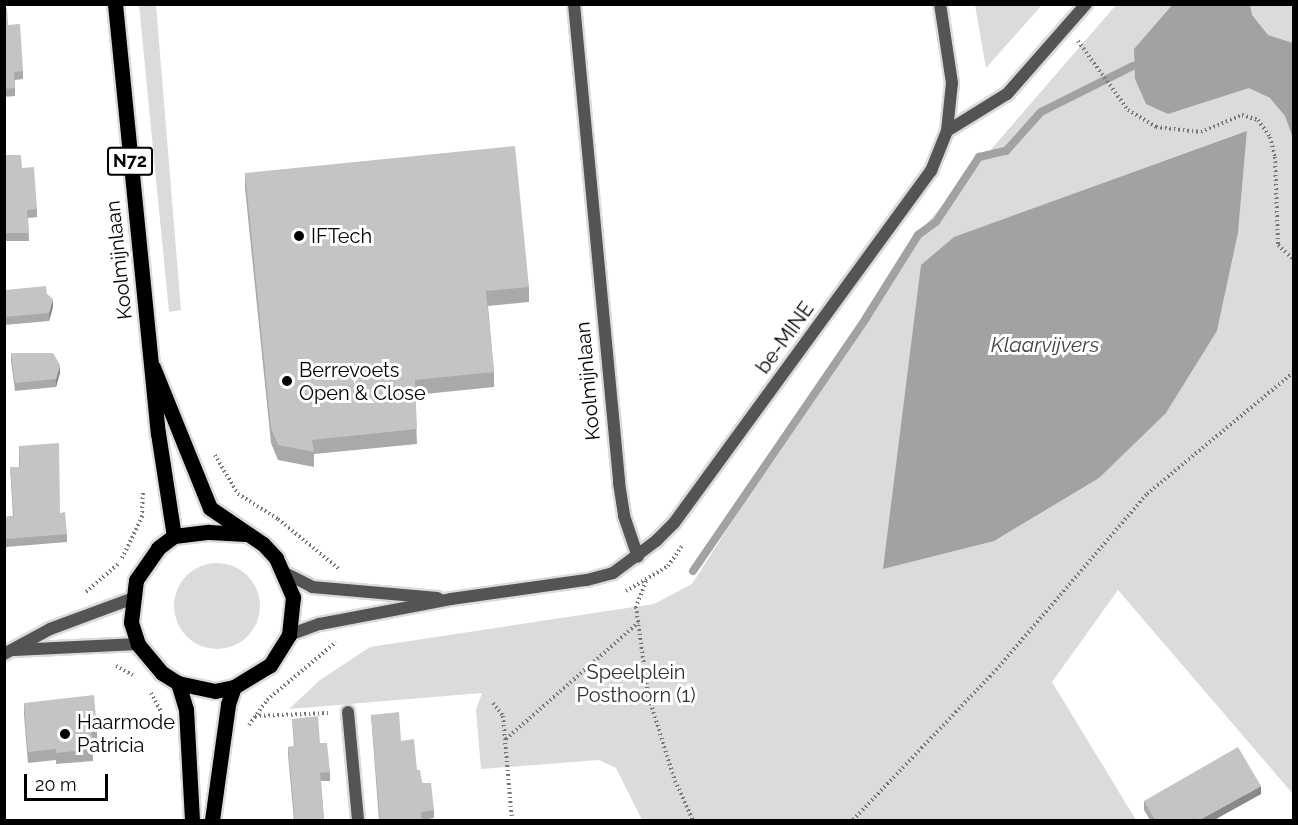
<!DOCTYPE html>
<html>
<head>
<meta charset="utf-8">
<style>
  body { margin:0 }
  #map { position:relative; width:1298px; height:825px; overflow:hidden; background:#fff; font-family:Raleway,sans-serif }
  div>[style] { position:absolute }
  .green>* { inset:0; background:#dbdbdb }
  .round { border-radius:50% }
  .water>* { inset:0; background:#a2a2a2 }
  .stream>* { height:8px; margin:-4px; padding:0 4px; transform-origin:4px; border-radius:4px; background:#a2a2a2 }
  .path>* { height:4px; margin-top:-2px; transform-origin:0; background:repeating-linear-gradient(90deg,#767676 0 1.5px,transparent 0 4.5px) }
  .roads { filter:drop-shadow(2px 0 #dbdbdb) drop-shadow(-2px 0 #dbdbdb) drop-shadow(0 2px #dbdbdb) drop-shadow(0 -2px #dbdbdb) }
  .minor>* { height:12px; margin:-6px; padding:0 6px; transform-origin:6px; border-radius:6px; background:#545454 }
  .primary>* { height:15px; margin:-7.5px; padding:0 7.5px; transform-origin:7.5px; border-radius:7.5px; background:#000 }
  .wall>* { inset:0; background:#a9a9a9 }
  .shaded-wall>* { inset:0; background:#898989 }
  .building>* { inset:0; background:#c4c4c4 }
  .dots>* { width:16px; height:16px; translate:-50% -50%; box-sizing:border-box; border:3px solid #fff; border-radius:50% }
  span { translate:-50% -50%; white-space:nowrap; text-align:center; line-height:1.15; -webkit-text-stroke:6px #fff; paint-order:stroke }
  .shield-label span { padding:2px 4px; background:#fff; border:2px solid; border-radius:4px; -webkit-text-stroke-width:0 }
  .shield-label { font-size:18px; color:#000; font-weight:700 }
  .poi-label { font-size:20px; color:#000 }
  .left { translate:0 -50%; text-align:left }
  .street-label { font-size:20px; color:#000 }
  .park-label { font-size:20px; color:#323232 }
  .water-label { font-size:21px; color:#434343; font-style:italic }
  .frame { position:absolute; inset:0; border:6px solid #000; pointer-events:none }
  .scale { position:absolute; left:24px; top:774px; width:84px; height:27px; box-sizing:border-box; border:3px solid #000; border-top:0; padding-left:8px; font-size:18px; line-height:21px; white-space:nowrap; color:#000; -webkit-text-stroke:4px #fff; paint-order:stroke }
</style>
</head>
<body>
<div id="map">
  <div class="green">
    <i style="clip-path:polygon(139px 5px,156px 5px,181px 310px,169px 312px)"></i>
    <i style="clip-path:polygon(975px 5px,1042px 4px,1042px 5px,986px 68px)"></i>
    <i style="clip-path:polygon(evenodd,1116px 5px,1293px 5px,1293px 794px,1118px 590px,1052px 682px,1136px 820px,642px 820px,616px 768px,599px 760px,481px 769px,476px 710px,482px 693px,289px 709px,320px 680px,370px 647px,654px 604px,692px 584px,910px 243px,1116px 5px,1247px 131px,1238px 233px,1217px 331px,1166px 413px,1247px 131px)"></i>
    <i class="round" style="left:174px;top:563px;width:86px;height:86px"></i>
  </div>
  <div class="water">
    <i style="clip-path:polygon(1173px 4px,1250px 5px,1252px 15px,1268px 35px,1293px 43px,1293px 138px,1285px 116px,1270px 98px,1249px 88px,1168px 114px,1146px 104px,1135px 79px,1134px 49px)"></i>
    <i style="clip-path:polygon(1247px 131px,1238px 233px,1217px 331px,1166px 413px,1099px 478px,994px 541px,883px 569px,921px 265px,954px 237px)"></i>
  </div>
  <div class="stream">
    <i style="left:693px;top:571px;width:306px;rotate:-55.6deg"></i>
    <i style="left:866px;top:318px;width:98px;rotate:-57.9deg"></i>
    <i style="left:918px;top:235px;width:22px;rotate:-36deg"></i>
    <i style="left:936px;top:222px;width:78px;rotate:-56.5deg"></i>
    <i style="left:979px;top:157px;width:28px;rotate:-13deg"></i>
    <i style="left:1006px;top:151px;width:52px;rotate:-48.1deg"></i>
    <i style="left:1041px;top:112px;width:103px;rotate:-26.6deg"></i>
  </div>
  <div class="path">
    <i style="left:1078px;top:41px;width:85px;rotate:54.1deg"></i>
    <i style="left:1128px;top:110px;width:33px;rotate:31deg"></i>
    <i style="left:1156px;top:127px;width:45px;rotate:6.3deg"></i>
    <i style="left:1201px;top:132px;width:44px;rotate:-22.5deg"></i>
    <i style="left:1242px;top:115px;width:17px;rotate:17deg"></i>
    <i style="left:1258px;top:120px;width:21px;rotate:55deg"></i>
    <i style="left:1270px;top:137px;width:21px;rotate:76deg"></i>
    <i style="left:1275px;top:157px;width:88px;rotate:88deg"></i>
    <i style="left:1278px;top:245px;width:22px;rotate:43deg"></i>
    <i style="left:215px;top:455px;width:45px;rotate:59.5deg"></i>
    <i style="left:238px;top:494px;width:47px;rotate:32deg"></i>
    <i style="left:278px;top:519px;width:79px;rotate:39.3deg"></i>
    <i style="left:122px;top:558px;width:46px;rotate:-64deg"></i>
    <i style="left:142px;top:517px;width:25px;rotate:-88deg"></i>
    <i style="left:646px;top:581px;width:28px;rotate:111deg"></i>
    <i style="left:636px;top:607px;width:89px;rotate:82.2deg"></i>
    <i style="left:648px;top:695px;width:90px;rotate:72.6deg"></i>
    <i style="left:675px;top:781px;width:43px;rotate:65.2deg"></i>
    <i style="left:626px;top:591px;width:49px;rotate:-30.8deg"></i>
    <i style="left:668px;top:566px;width:24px;rotate:-55deg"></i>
    <i style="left:86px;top:592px;width:43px;rotate:-41.2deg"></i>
    <i style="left:116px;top:666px;width:19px;rotate:28deg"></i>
    <i style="left:151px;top:693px;width:26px;rotate:62deg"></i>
    <i style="left:493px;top:703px;width:16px;rotate:52deg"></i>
    <i style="left:503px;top:716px;width:104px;rotate:85.1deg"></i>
    <i style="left:255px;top:716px;width:73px;rotate:-2.4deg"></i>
    <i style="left:249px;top:725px;width:31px;rotate:-54deg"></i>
    <i style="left:267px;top:700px;width:90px;rotate:-40deg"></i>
    <i style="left:506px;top:739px;width:176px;rotate:-41.3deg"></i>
    <i style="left:853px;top:820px;width:207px;rotate:-46.4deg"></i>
    <i style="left:996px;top:670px;width:232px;rotate:-49.4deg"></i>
    <i style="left:1147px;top:494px;width:191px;rotate:-39.7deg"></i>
  </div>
  <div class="roads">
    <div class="minor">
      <i style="left:574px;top:4px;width:481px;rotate:84.6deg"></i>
      <i style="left:619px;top:483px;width:33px;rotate:81deg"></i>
      <i style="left:624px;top:516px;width:43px;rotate:71.1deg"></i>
      <i style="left:947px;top:131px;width:70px;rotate:-31.7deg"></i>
      <i style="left:1007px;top:94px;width:120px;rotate:-48.7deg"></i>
      <i style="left:287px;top:574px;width:28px;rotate:27deg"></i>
      <i style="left:312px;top:587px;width:126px;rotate:5deg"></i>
      <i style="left:289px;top:635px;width:33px;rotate:-20deg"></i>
      <i style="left:320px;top:624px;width:133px;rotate:-10.8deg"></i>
      <i style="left:451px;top:599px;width:137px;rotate:-8deg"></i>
      <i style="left:587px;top:580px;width:27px;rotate:-15deg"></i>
      <i style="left:613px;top:573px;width:54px;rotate:-36.7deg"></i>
      <i style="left:656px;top:541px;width:25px;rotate:-45deg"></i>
      <i style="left:674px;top:523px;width:436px;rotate:-53.9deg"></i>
      <i style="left:931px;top:171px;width:43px;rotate:-68.2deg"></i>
      <i style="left:947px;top:131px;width:48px;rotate:-84.1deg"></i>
      <i style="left:952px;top:83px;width:80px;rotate:-98.6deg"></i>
      <i style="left:14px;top:650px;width:124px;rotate:-2.8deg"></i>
      <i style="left:4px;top:654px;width:52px;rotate:-28.5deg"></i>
      <i style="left:50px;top:629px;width:86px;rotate:-20.3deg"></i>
      <i style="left:348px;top:712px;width:108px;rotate:84.7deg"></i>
    </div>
    <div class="primary">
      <i style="left:115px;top:4px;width:431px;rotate:84.3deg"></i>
      <i style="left:158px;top:433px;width:104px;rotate:81.2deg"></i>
      <i style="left:153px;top:367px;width:152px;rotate:68deg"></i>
      <i style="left:210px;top:508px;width:64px;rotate:34.2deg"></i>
      <i style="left:263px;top:544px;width:19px;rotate:47deg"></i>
      <i style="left:276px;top:558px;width:43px;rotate:66.4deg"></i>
      <i style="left:293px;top:597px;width:38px;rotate:96deg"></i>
      <i style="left:289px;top:635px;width:36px;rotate:122deg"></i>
      <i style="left:270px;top:665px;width:42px;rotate:148.6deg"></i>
      <i style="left:234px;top:687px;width:19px;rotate:168deg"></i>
      <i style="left:215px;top:691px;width:38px;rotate:-168deg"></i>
      <i style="left:178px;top:683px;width:19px;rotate:-148deg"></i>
      <i style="left:162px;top:673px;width:38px;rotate:-130deg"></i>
      <i style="left:138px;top:644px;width:23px;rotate:-108deg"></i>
      <i style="left:131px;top:622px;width:42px;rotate:-83.2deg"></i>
      <i style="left:136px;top:580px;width:39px;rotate:-55deg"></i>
      <i style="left:158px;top:548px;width:20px;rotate:-37deg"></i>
      <i style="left:174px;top:536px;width:35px;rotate:-7deg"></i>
      <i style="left:209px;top:532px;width:37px;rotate:3deg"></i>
      <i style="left:178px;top:683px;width:27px;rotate:73deg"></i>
      <i style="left:186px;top:709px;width:111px;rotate:86.9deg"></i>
      <i style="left:212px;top:820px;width:117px;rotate:-82.1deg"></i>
      <i style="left:228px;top:704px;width:18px;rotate:-71deg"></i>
    </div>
  </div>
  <div class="wall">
    <i style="clip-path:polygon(4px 8px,8px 25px,23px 71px,23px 79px,15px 80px,15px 96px,4px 97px)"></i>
    <i style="clip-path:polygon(4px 150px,6px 155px,22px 168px,37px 209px,37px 217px,28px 218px,29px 241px,4px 241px)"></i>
    <i style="clip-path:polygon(245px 173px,529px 287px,529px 302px,488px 306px,494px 372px,494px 387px,415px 395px,417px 444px,314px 454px,314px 467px,278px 460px,271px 443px,245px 188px)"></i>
    <i style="clip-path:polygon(47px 294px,53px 307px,49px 321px,4px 325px,4px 295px)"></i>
    <i style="clip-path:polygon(11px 353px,60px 373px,56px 387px,15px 391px,11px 361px)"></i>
    <i style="clip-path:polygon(19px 446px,60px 513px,67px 534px,67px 542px,6px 547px,5px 517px,13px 516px,10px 467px,19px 467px)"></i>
    <i style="clip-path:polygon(24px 703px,97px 729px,97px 741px,93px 741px,93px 761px,56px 764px,56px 760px,28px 763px,24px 715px)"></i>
    <i style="clip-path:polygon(371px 715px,401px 741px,417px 770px,434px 810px,434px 818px,422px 820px,379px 820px)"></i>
    <i style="clip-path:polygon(292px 719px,320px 743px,330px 772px,330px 781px,321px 781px,324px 820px,294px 820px,288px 755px,288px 747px,294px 746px)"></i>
    <i style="clip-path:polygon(1261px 794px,1214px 820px,1150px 820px,1144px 810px,1144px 801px)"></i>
  </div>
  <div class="shaded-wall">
    <i style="clip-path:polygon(53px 299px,53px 307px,49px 321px,49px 313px)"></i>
    <i style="clip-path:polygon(60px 365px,60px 373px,56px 387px,56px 379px)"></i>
    <i style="clip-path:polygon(1261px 786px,1261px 794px,1214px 820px,1200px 820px)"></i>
  </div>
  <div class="building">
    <i style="clip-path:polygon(4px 8px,7px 8px,8px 25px,20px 24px,23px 71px,14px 72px,15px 88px,4px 89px)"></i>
    <i style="clip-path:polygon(515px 146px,529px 287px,486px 291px,494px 372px,415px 380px,417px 429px,312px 440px,314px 452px,278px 445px,271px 428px,245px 173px)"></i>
    <i style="clip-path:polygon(4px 150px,6px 150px,6px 155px,21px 155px,22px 168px,34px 167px,37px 209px,27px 210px,29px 233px,4px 233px)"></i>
    <i style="clip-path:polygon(46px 286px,47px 294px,53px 299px,49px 313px,4px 317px,5px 290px)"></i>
    <i style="clip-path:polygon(11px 353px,53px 353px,60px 365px,56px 379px,15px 383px)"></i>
    <i style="clip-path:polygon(59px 443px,60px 513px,65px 512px,67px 534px,6px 539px,5px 517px,14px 516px,10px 467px,20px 467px,19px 446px)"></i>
    <i style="clip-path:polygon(94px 695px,97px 729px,91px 730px,93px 749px,56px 753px,56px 749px,28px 752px,24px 703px)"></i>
    <i style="clip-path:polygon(399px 712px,401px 741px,414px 739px,417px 770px,420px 770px,422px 783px,431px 783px,434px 810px,421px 812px,422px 820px,380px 820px,371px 715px)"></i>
    <i style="clip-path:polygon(318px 716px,320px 743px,327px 743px,330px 772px,320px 773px,324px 820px,295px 820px,288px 747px,295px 746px,292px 719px)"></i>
    <i style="clip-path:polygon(1238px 747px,1261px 786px,1200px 820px,1195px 820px,1194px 818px,1189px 820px,1155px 820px,1144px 801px)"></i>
  </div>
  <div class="dots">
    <i style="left:299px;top:236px;background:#000"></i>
    <i style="left:287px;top:381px;background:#000"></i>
    <i style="left:65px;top:734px;background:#000"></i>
  </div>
  <div class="shield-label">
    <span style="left:130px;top:161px">N72</span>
  </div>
  <div class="poi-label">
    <span class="left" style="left:311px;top:236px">IFTech</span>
    <span class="left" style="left:299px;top:382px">Berrevoets<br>Open &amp; Close</span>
    <span class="left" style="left:77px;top:734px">Haarmode<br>Patricia</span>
  </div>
  <div class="street-label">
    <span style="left:119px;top:260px;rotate:-96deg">Koolmijnlaan</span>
    <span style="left:785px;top:338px;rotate:-54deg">be-MINE</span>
    <span style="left:588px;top:381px;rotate:-95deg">Koolmijnlaan</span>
  </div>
  <div class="park-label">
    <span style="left:636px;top:684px">Speelplein<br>Posthoorn (1)</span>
  </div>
  <div class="water-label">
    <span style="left:1045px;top:345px">Klaarvijvers</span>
  </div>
  <div class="frame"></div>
  <div class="scale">20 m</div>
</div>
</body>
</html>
